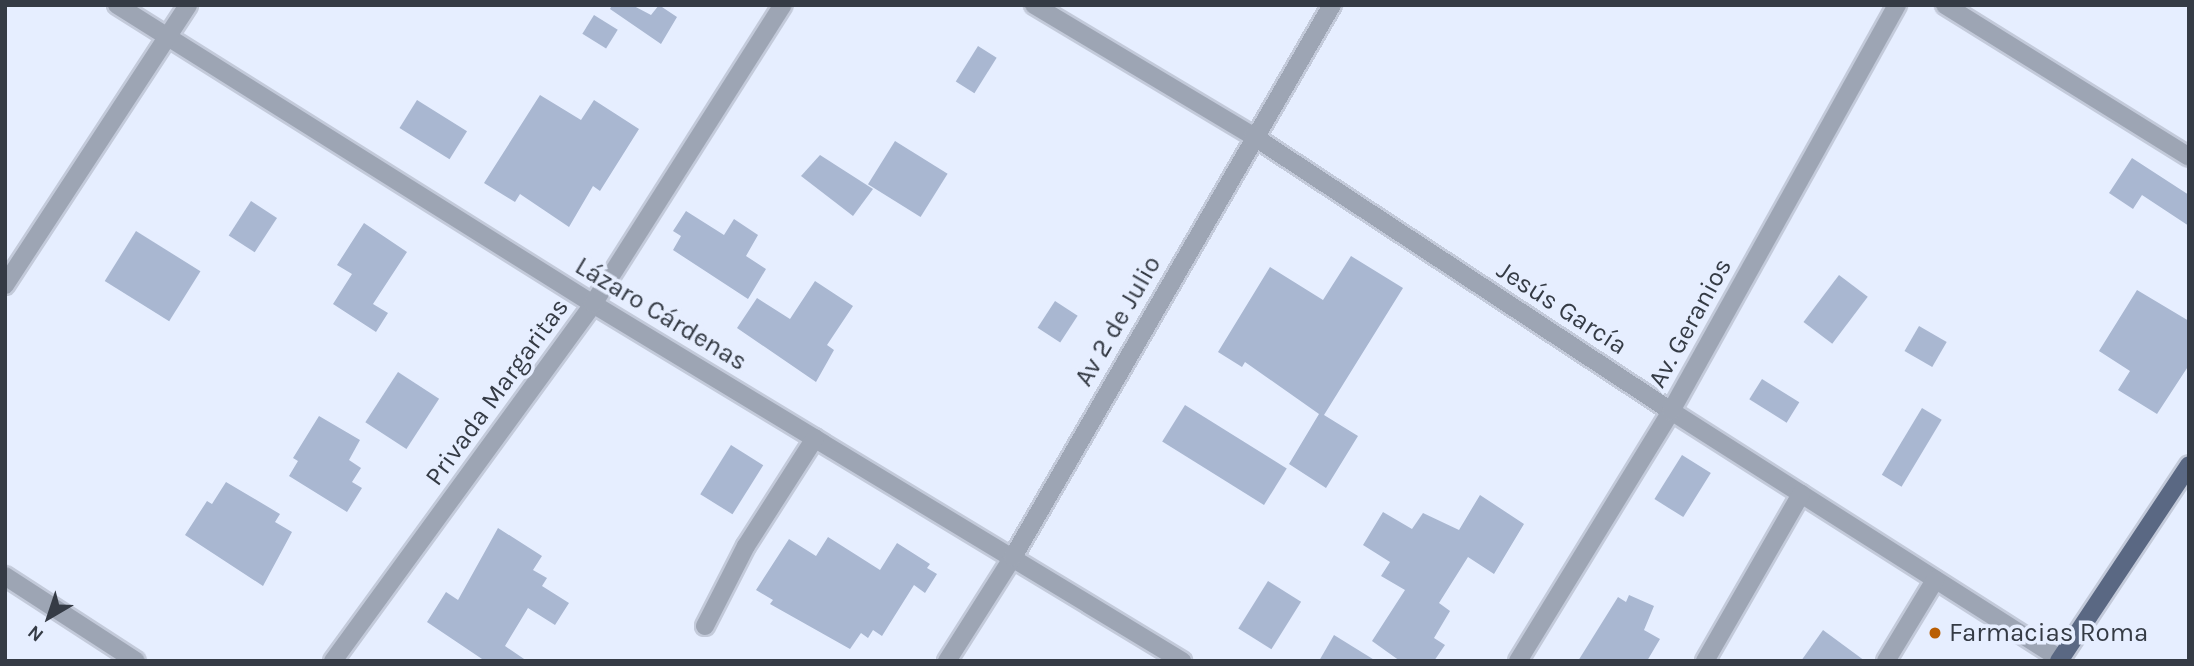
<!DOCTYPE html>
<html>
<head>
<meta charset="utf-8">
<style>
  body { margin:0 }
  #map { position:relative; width:2194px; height:666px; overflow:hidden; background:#e6eeff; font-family:Karla,sans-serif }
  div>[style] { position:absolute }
  .building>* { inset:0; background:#a9b7d1; transform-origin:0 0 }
  .roads { filter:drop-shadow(2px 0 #c3cada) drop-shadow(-2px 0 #c3cada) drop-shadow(0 2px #c3cada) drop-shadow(0 -2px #c3cada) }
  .minor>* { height:18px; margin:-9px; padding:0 9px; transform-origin:9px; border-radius:9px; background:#9da5b4 }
  .major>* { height:18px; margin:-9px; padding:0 9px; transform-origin:9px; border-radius:9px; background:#5a6883 }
  .dots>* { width:19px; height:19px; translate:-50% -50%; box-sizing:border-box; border:4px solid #e6eeff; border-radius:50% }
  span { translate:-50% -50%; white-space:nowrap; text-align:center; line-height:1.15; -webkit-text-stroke:7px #e6eeff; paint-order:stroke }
  .street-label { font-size:26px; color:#353b45 }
  .poi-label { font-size:26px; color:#353b45 }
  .left { translate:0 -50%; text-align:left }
  .frame { position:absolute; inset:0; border:7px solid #353b45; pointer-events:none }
  .north { position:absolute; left:14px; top:582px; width:70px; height:70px; -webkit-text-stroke:5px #e6eeff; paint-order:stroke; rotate:219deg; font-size:19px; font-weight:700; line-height:28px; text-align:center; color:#353b45 }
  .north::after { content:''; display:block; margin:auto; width:24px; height:32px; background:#353b45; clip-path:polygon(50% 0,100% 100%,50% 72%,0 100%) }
</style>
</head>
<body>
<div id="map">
  <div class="building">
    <i style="clip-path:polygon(612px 5px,632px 5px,651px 15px,659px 5px,677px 17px,661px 44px,610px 9px)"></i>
    <i style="left:594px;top:15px;width:28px;height:22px;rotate:32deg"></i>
    <i style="left:978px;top:46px;width:22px;height:42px;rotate:32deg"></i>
    <i style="clip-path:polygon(540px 95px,581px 120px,594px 100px,639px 129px,600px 191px,593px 186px,569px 227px,520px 194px,515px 202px,484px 183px)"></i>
    <i style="left:417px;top:100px;width:59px;height:33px;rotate:32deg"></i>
    <i style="left:895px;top:141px;width:62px;height:51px;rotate:32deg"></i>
    <i style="clip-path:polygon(820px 155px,873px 189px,853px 216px,801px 176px)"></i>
    <i style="clip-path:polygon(2132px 158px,2189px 195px,2189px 226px,2142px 195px,2133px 209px,2109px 193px)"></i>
    <i style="left:251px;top:201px;width:31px;height:41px;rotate:33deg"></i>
    <i style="clip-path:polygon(686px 211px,724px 235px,734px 219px,758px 235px,746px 256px,766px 269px,748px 299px,673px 250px,681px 236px,673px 231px)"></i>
    <i style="clip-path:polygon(364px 223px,407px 252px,373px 304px,388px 313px,376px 332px,333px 304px,352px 274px,337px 265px)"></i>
    <i style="left:136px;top:231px;width:76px;height:59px;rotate:32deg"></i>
    <i style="clip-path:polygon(1351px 256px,1403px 288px,1324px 415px,1358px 436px,1326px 488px,1289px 464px,1319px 414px,1245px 362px,1242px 367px,1218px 352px,1270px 267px,1323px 300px)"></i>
    <i style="left:1839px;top:275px;width:36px;height:59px;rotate:37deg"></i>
    <i style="clip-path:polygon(815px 281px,853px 306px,827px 345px,834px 350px,816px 382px,737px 328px,757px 298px,790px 319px)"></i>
    <i style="clip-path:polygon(2137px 290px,2189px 321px,2189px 365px,2157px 414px,2118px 390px,2130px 371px,2099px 351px)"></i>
    <i style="left:1055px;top:301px;width:27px;height:32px;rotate:33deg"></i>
    <i style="left:1919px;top:326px;width:32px;height:29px;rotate:30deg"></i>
    <i style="left:398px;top:372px;width:49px;height:60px;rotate:33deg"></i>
    <i style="left:1762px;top:379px;width:44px;height:24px;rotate:32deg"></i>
    <i style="left:1185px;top:405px;width:120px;height:43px;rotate:32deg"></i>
    <i style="left:1922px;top:408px;width:23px;height:78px;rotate:31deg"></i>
    <i style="clip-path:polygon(319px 416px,360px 440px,349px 460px,361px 468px,352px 482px,362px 488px,347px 512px,289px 476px,298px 461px,293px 458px)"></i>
    <i style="left:731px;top:445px;width:38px;height:58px;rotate:32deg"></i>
    <i style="left:1682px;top:455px;width:34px;height:52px;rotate:32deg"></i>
    <i style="clip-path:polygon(226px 482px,280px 514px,275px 522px,292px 532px,263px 586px,185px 535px,207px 501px,212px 504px)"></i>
    <i style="clip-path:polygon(1480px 495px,1524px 524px,1494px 574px,1468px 557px,1439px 603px,1450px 611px,1434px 638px,1445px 645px,1434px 661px,1400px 661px,1372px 641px,1405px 590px,1381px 576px,1390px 562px,1363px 545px,1383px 512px,1412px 529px,1423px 513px,1459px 530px)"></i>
    <i style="clip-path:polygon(498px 528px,542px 556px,533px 570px,547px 578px,542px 586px,569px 603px,555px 625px,528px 608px,505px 646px,527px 661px,485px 661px,427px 622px,446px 592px,458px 600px)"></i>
    <i style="clip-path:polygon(828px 537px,880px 570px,897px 543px,930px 564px,927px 568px,937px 574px,925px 593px,914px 585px,882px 636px,873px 630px,868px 638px,861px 633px,850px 649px,770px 604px,773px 600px,756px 590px,789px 539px,816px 556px)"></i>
    <i style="left:1268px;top:581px;width:39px;height:56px;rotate:32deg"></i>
    <i style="clip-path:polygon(1629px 595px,1654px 606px,1644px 630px,1660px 639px,1647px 661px,1578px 661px,1618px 597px,1626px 602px)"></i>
    <i style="clip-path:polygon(1823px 630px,1865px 661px,1801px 661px)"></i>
    <i style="clip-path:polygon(1334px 635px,1376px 661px,1319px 661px)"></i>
  </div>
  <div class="roads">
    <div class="minor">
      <i style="left:117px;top:5px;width:562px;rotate:32.14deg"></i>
      <i style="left:593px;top:304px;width:689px;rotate:31.22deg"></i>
      <i style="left:1034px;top:5px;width:255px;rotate:30.9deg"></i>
      <i style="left:1253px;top:136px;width:500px;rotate:33.34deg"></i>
      <i style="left:1671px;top:411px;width:462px;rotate:32.5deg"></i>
      <i style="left:1945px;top:5px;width:287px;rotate:31.9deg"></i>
      <i style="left:5px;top:285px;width:334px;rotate:-56.8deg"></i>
      <i style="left:5px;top:576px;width:156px;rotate:33deg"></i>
      <i style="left:705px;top:626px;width:90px;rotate:-62.9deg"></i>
      <i style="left:746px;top:546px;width:128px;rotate:-57.4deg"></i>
      <i style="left:333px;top:661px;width:442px;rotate:-53.9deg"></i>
      <i style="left:593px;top:304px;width:354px;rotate:-57.6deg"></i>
      <i style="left:947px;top:661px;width:123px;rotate:-57.6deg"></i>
      <i style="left:1013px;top:557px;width:638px;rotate:-59.98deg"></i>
      <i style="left:1518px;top:661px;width:293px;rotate:-58.5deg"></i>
      <i style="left:1671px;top:411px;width:465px;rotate:-60.9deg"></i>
      <i style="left:1705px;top:661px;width:193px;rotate:-60.1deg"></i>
      <i style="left:1886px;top:661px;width:95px;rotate:-58.8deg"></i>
    </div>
    <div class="major">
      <i style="left:2059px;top:661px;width:235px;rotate:-56.4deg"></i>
    </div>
  </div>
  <div class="dots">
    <i style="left:1935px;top:633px;background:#b95e04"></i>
  </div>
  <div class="street-label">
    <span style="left:1562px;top:308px;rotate:33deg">Jesús García</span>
    <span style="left:661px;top:314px;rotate:31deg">Lázaro Cárdenas</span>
    <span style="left:1118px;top:321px;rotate:-60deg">Av 2 de Julio</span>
    <span style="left:1690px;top:323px;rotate:-61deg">Av. Geranios</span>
    <span style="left:497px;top:392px;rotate:-54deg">Privada Margaritas</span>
  </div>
  <div class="poi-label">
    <span class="left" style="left:1949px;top:633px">Farmacias Roma</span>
  </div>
  <div class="frame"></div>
  <div class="north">N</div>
</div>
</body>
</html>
